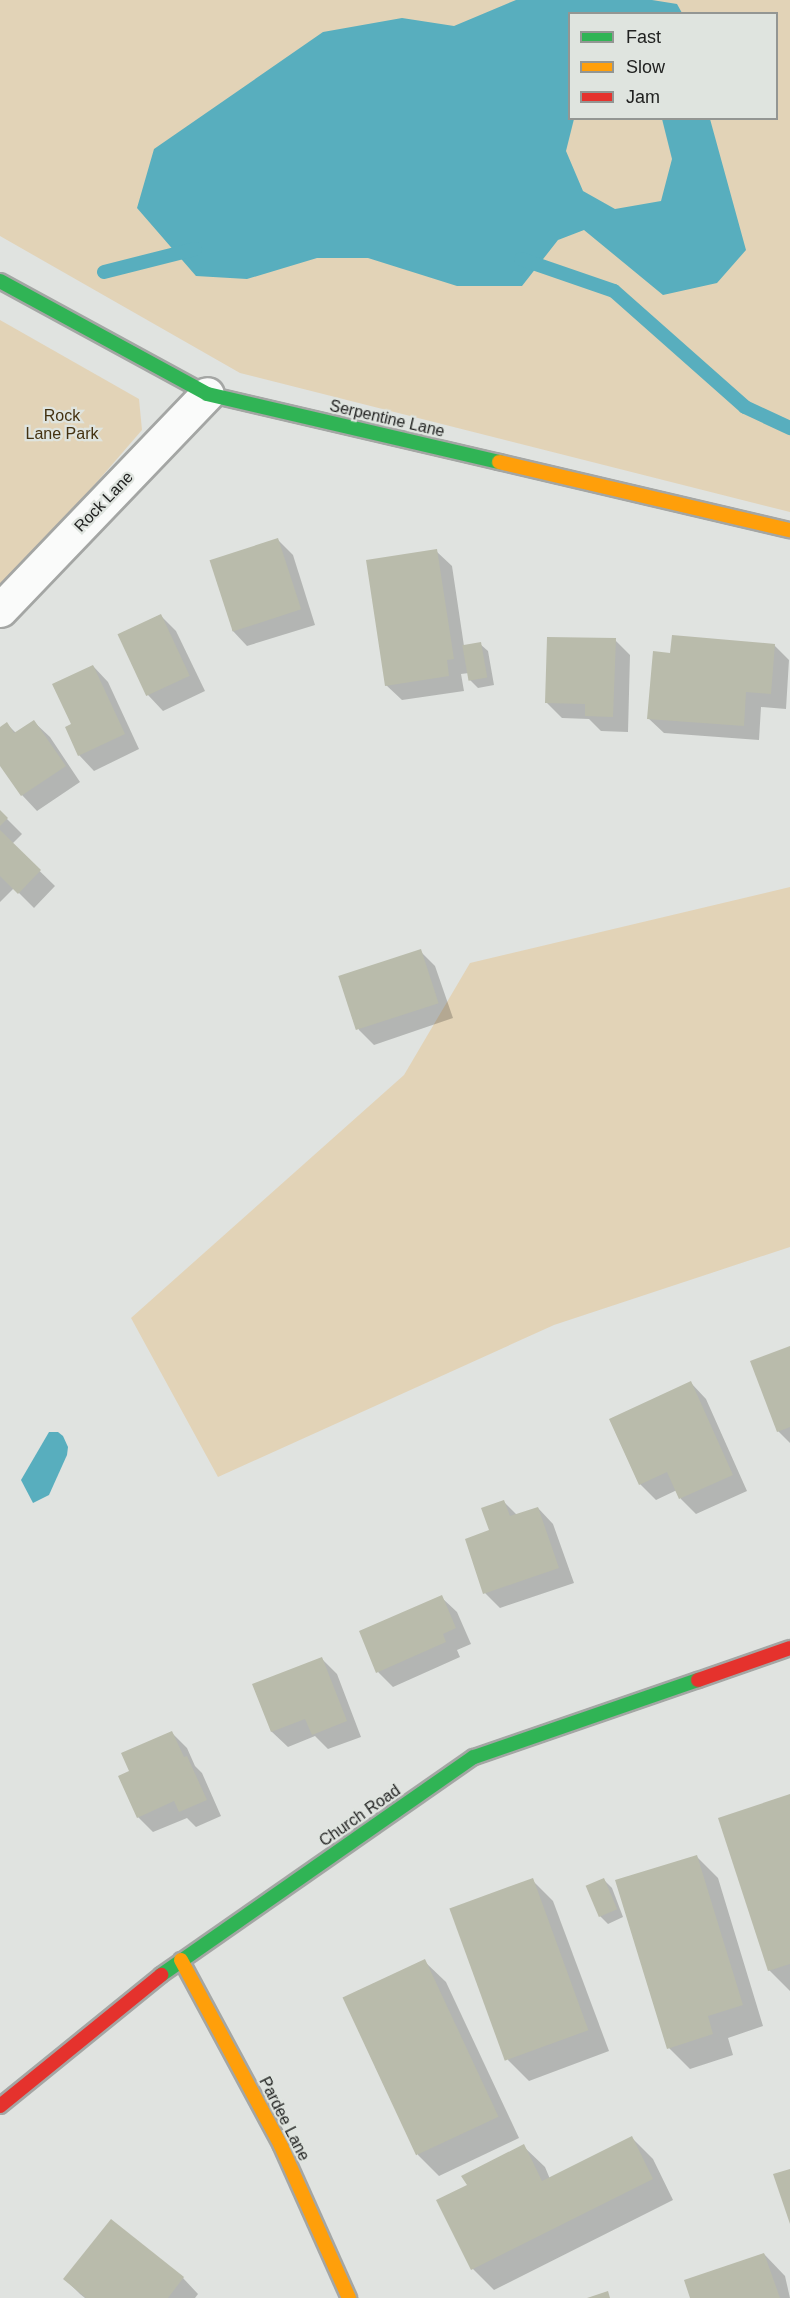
<!DOCTYPE html>
<html>
<head>
<meta charset="utf-8">
<style>
  body { margin:0 }
  #map { position:relative; width:790px; height:2298px; overflow:hidden; background:#e0e3e0; font-family:Arial,sans-serif }
  div>[style] { position:absolute }
  .green>* { inset:0; background:#e2d3b7 }
  .water>* { inset:0; background:#58aebe }
  .shadow>* { inset:0; background:#0003 }
  .stream>* { height:14px; margin:-7px; padding:0 7px; transform-origin:7px; border-radius:7px; background:#58aebe }
  .building>* { inset:0; background:#b9bbab; transform-origin:0 0 }
  .roads { filter:drop-shadow(2px 0 #a4a6a4) drop-shadow(-2px 0 #a4a6a4) drop-shadow(0 2px #a4a6a4) drop-shadow(0 -2px #a4a6a4) }
  .street>* { height:33px; margin:-16.5px; padding:0 16.5px; transform-origin:16.5px; border-radius:16.5px; background:#fafbfa }
  .fast>* { height:14px; margin:-7px; padding:0 7px; transform-origin:7px; border-radius:7px; background:#30b455 }
  .slow>* { height:14px; margin:-7px; padding:0 7px; transform-origin:7px; border-radius:7px; background:#ff9f0a }
  .jam>* { height:14px; margin:-7px; padding:0 7px; transform-origin:7px; border-radius:7px; background:#e5322d }
  span { translate:-50% -50%; white-space:nowrap; text-align:center; line-height:1.15; -webkit-text-stroke:4.5px #dfe4df; paint-order:stroke }
  .park-label { font-size:16px; color:#443211 }
  .street-label { font-size:16px; color:#212221 }
  .legend { position:absolute; left:568px; top:12px; width:210px; height:108px; box-sizing:border-box; background:#dfe4df; border:2px solid #939693; margin:0; padding:8px 10px; list-style:none; font-size:18px; color:#212221 }
  .legend li { display:flex; align-items:center; gap:12px; height:30px }
  .legend b { width:30px; border:2px solid #939693 }
</style>
</head>
<body>
<div id="map">
  <div class="green">
    <i style="clip-path:polygon(evenodd,0 0,790px 0,790px 512px,240px 373px,0 236px,0 0,570px 14px,776px 14px,776px 118px,570px 118px,570px 14px)"></i>
    <i style="clip-path:polygon(0 320px,139px 399px,142px 430px,72px 511px,0 586px)"></i>
    <i style="clip-path:polygon(790px 887px,790px 1247px,554px 1325px,218px 1477px,131px 1318px,404px 1075px,470px 963px)"></i>
  </div>
  <div class="water">
    <i style="clip-path:polygon(516px 0,652px 0,677px 4px,682px 13px,570px 14px,570px 118px,574px 119px,566px 151px,583px 191px,615px 209px,661px 201px,672px 159px,662px 119px,710px 119px,746px 250px,717px 283px,663px 295px,584px 230px,558px 240px,522px 286px,457px 286px,368px 258px,317px 258px,247px 279px,196px 276px,137px 208px,154px 149px,323px 32px,402px 18px,454px 26px)"></i>
    <i style="clip-path:polygon(49px 1432px,58px 1432px,63px 1436px,68px 1447px,67px 1455px,49px 1495px,33px 1503px,21px 1480px)"></i>
  </div>
  <div class="shadow">
    <i style="clip-path:polygon(278px 540px,293px 555px,315px 625px,247px 646px,232px 630px)"></i>
    <i style="clip-path:polygon(436px 551px,452px 566px,464px 646px,480px 644px,488px 651px,494px 685px,478px 688px,470px 680px,469px 673px,461px 674px,464px 691px,402px 700px,386px 685px)"></i>
    <i style="clip-path:polygon(160px 615px,176px 631px,205px 691px,163px 711px,148px 695px,119px 635px)"></i>
    <i style="clip-path:polygon(615px 640px,630px 655px,628px 732px,601px 731px,589px 719px,562px 718px,547px 703px)"></i>
    <i style="clip-path:polygon(774px 645px,789px 660px,786px 709px,761px 707px,759px 740px,664px 733px,648px 718px,671px 654px)"></i>
    <i style="clip-path:polygon(93px 666px,108px 682px,139px 749px,94px 771px,79px 755px,73px 724px)"></i>
    <i style="clip-path:polygon(34px 722px,50px 737px,80px 782px,37px 811px,22px 795px,0 763px,0 729px,7px 724px,16px 733px)"></i>
    <i style="clip-path:polygon(0 812px,22px 834px,12px 844px,55px 886px,34px 908px,14px 888px,0 902px)"></i>
    <i style="clip-path:polygon(420px 951px,435px 966px,453px 1018px,374px 1045px,359px 1030px,341px 978px)"></i>
    <i style="clip-path:polygon(790px 1347px,790px 1443px,778px 1431px)"></i>
    <i style="clip-path:polygon(691px 1383px,706px 1399px,747px 1491px,696px 1514px,681px 1499px,677px 1490px,656px 1500px,640px 1484px)"></i>
    <i style="clip-path:polygon(504px 1502px,517px 1515px,538px 1508px,553px 1524px,574px 1583px,500px 1608px,485px 1593px,491px 1531px)"></i>
    <i style="clip-path:polygon(441px 1597px,457px 1612px,471px 1644px,457px 1650px,460px 1657px,393px 1687px,378px 1672px)"></i>
    <i style="clip-path:polygon(322px 1659px,337px 1674px,361px 1737px,328px 1749px,315px 1736px,288px 1747px,272px 1732px,254px 1685px)"></i>
    <i style="clip-path:polygon(172px 1733px,187px 1748px,195px 1766px,202px 1773px,221px 1816px,196px 1827px,187px 1818px,153px 1832px,138px 1817px,131px 1772px)"></i>
    <i style="clip-path:polygon(790px 1796px,790px 1991px,769px 1970px)"></i>
    <i style="clip-path:polygon(697px 1857px,718px 1878px,763px 2026px,728px 2038px,733px 2055px,690px 2069px,669px 2048px)"></i>
    <i style="clip-path:polygon(532px 1880px,553px 1901px,609px 2051px,529px 2081px,508px 2060px)"></i>
    <i style="clip-path:polygon(604px 1880px,612px 1888px,623px 1917px,608px 1924px,600px 1916px)"></i>
    <i style="clip-path:polygon(424px 1961px,446px 1982px,519px 2138px,439px 2176px,418px 2155px)"></i>
    <i style="clip-path:polygon(632px 2138px,653px 2159px,673px 2200px,494px 2290px,473px 2269px,438px 2201px,469px 2186px,523px 2146px,545px 2167px,550px 2179px)"></i>
    <i style="clip-path:polygon(112px 2221px,183px 2278px,198px 2294px,195px 2298px,85px 2298px,80px 2294px,65px 2279px)"></i>
    <i style="clip-path:polygon(764px 2254px,785px 2276px,790px 2298px,691px 2298px)"></i>
  </div>
  <div class="stream">
    <i style="left:521px;top:259px;width:98px;rotate:19deg"></i>
    <i style="left:614px;top:291px;width:175px;rotate:41.5deg"></i>
    <i style="left:745px;top:407px;width:50px;rotate:25deg"></i>
    <i style="left:104px;top:272px;width:94px;rotate:-14.2deg"></i>
  </div>
  <div class="building">
    <i style="left:278px;top:538px;width:75px;height:72px;rotate:72deg"></i>
    <i style="clip-path:polygon(437px 549px,454px 659px,447px 660px,449px 676px,385px 686px,366px 560px)"></i>
    <i style="left:161px;top:614px;width:68px;height:48px;rotate:65deg"></i>
    <i style="clip-path:polygon(672px 635px,775px 644px,771px 694px,746px 692px,744px 726px,647px 719px,653px 651px,670px 653px)"></i>
    <i style="clip-path:polygon(547px 637px,616px 638px,613px 717px,585px 716px,585px 704px,545px 703px)"></i>
    <i style="left:481px;top:642px;width:36px;height:19px;rotate:80deg"></i>
    <i style="clip-path:polygon(93px 665px,125px 734px,78px 756px,65px 727px,71px 724px,52px 684px)"></i>
    <i style="clip-path:polygon(34px 720px,66px 766px,21px 796px,0 766px,0 727px,7px 722px,14px 733px)"></i>
    <i style="clip-path:polygon(0 810px,8px 818px,0 826px)"></i>
    <i style="clip-path:polygon(0 830px,41px 870px,18px 894px,0 876px)"></i>
    <i style="left:421px;top:949px;width:57px;height:87px;rotate:72deg"></i>
    <i style="clip-path:polygon(790px 1346px,790px 1427px,777px 1432px,750px 1361px)"></i>
    <i style="clip-path:polygon(691px 1381px,733px 1475px,679px 1499px,667px 1472px,639px 1485px,609px 1419px)"></i>
    <i style="clip-path:polygon(504px 1500px,510px 1516px,538px 1507px,559px 1568px,483px 1594px,465px 1539px,489px 1530px,481px 1508px)"></i>
    <i style="clip-path:polygon(442px 1595px,456px 1628px,443px 1634px,446px 1642px,376px 1673px,359px 1631px)"></i>
    <i style="clip-path:polygon(322px 1657px,347px 1721px,312px 1735px,305px 1719px,271px 1732px,252px 1684px)"></i>
    <i style="clip-path:polygon(172px 1731px,184px 1757px,187px 1756px,207px 1800px,179px 1812px,174px 1801px,137px 1818px,118px 1776px,129px 1771px,121px 1753px)"></i>
    <i style="clip-path:polygon(790px 1794px,790px 1964px,768px 1971px,718px 1818px)"></i>
    <i style="clip-path:polygon(697px 1855px,743px 2005px,708px 2016px,713px 2034px,667px 2049px,615px 1880px)"></i>
    <i style="left:533px;top:1878px;width:162px;height:89px;rotate:70deg"></i>
    <i style="left:604px;top:1878px;width:34px;height:20px;rotate:67deg"></i>
    <i style="left:425px;top:1959px;width:174px;height:91px;rotate:65deg"></i>
    <i style="clip-path:polygon(632px 2136px,653px 2179px,471px 2270px,436px 2200px,467px 2185px,461px 2176px,524px 2144px,542px 2181px)"></i>
    <i style="clip-path:polygon(790px 2169px,790px 2224px,773px 2174px)"></i>
    <i style="clip-path:polygon(111px 2219px,184px 2277px,168px 2298px,86px 2298px,63px 2279px)"></i>
    <i style="clip-path:polygon(764px 2253px,780px 2298px,690px 2298px,684px 2280px)"></i>
    <i style="clip-path:polygon(608px 2291px,610px 2298px,587px 2298px)"></i>
  </div>
  <div class="roads">
    <div class="street">
      <i style="left:0;top:610px;width:299px;rotate:-46.2deg"></i>
    </div>
    <div class="fast">
      <i style="left:0;top:281px;width:236px;rotate:28.6deg"></i>
      <i style="left:207px;top:394px;width:300px;rotate:13.1deg"></i>
      <i style="left:161px;top:1975px;width:381px;rotate:-34.9deg"></i>
      <i style="left:474px;top:1757px;width:237px;rotate:-19deg"></i>
    </div>
    <div class="slow">
      <i style="left:499px;top:462px;width:299px;rotate:13.2deg"></i>
      <i style="left:181px;top:1960px;width:211px;rotate:61.7deg"></i>
      <i style="left:281px;top:2146px;width:167px;rotate:65.9deg"></i>
    </div>
    <div class="jam">
      <i style="left:698px;top:1680px;width:97px;rotate:-19.2deg"></i>
      <i style="left:0;top:2106px;width:208px;rotate:-39.1deg"></i>
    </div>
  </div>
  <div class="park-label">
    <span style="left:62px;top:425px">Rock<br>Lane Park</span>
  </div>
  <div class="street-label">
    <span style="left:387px;top:419px;rotate:13deg">Serpentine Lane</span>
    <span style="left:104px;top:502px;rotate:-46deg">Rock Lane</span>
    <span style="left:360px;top:1816px;rotate:-35deg">Church Road</span>
    <span style="left:284px;top:2119px;rotate:63deg">Pardee Lane</span>
  </div>
  <ul class="legend">
  <li><b style="height:8px;background:#30b455"></b>Fast</li>
  <li><b style="height:8px;background:#ff9f0a"></b>Slow</li>
  <li><b style="height:8px;background:#e5322d"></b>Jam</li>
  </ul>
</div>
</body>
</html>
